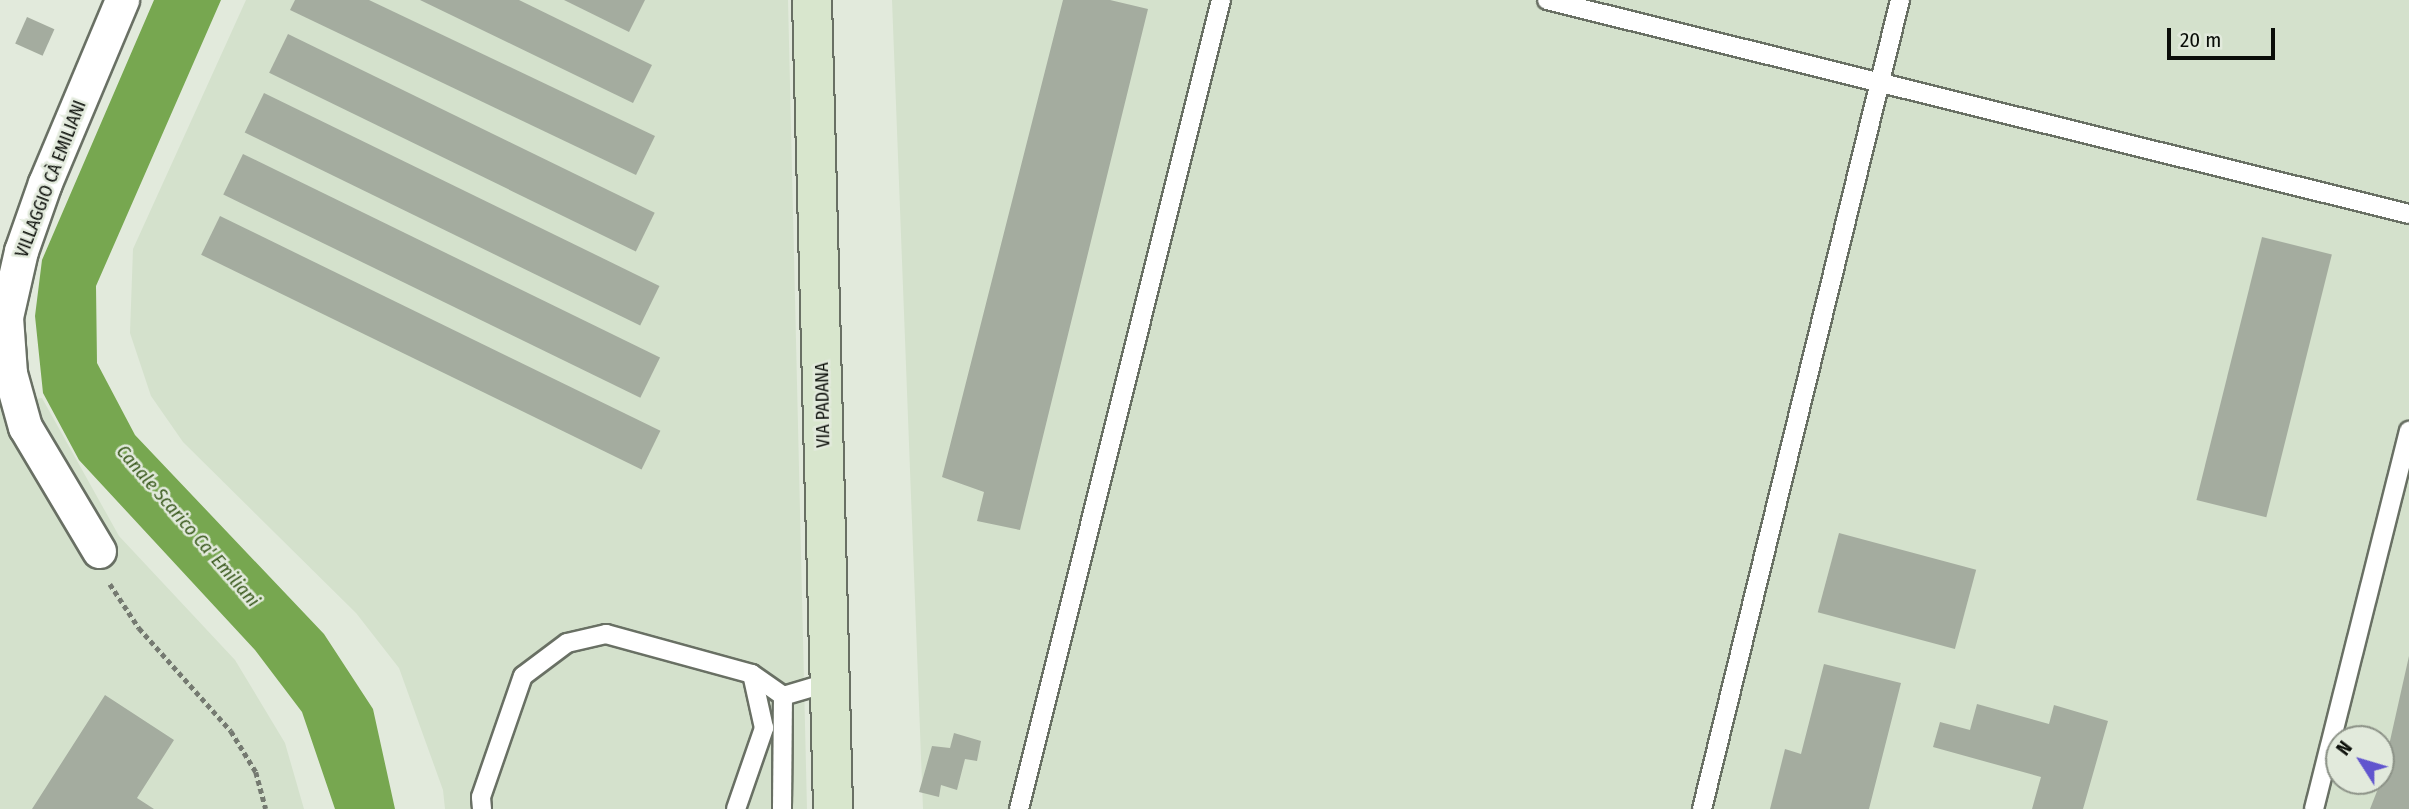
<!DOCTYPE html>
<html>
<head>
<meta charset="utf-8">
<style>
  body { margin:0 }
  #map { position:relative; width:2409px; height:809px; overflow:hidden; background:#e2eadc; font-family:"Fira Sans Condensed",sans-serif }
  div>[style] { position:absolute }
  .built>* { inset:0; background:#d4e1cc }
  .water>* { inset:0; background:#77a750 }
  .building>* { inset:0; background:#a4ac9f; transform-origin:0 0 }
  .path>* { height:4.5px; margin-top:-2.25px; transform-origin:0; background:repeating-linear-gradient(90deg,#757a71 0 5px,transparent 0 8.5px) }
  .roads { filter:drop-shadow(2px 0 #697064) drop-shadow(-2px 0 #697064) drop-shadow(0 2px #697064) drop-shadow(0 -2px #697064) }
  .service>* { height:18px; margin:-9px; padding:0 9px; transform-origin:9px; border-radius:9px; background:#fff }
  .minor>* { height:33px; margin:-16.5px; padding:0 16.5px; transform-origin:16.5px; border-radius:16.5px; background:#fff }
  .secondary>* { height:38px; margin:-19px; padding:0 19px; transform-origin:19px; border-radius:19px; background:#d8e6cd }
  span { translate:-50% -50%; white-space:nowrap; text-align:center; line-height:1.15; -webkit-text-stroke:5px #e2eadc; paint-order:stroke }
  .street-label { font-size:18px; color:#0a0d08 }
  .water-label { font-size:19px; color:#38581b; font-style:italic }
  .north { position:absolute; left:2325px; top:725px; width:70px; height:70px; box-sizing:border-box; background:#e2eadc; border:2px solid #8c9287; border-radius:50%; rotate:307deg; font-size:19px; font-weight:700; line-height:28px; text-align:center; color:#0a0d08 }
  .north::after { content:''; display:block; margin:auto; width:24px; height:32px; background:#6155ce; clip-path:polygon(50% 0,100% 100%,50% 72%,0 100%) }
  .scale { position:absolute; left:2167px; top:28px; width:108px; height:32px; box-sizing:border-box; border:4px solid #0a0d08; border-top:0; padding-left:9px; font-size:21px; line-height:24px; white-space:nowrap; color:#0a0d08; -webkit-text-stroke:5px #e2eadc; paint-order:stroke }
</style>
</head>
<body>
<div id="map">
  <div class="built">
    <i style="clip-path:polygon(246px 0,788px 0,807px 809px,445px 809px,443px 790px,399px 668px,356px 613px,183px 442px,151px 396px,130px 333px,133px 249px)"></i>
    <i style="clip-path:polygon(evenodd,892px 0,2409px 0,2409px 809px,923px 809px,892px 0,2339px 739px,2381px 739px,2381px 781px,2339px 781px,2339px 739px)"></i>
    <i style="clip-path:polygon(42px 398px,119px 536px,235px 660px,285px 743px,304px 809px,0 809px,0 404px)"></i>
  </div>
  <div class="water">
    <i style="clip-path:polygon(154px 0,221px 0,96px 286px,97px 363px,135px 435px,324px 634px,373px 709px,395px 809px,335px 809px,302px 712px,255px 650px,79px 460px,43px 393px,35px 316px,42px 260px)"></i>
  </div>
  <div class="building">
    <i style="clip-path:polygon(295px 0,369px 0,655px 136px,636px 175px,290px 10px)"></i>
    <i style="clip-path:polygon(420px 0,519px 0,652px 65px,633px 103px)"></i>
    <i style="clip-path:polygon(564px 0,645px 0,629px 32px)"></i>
    <i style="clip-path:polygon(1063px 0,1110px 0,1148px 9px,1020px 530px,977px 521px,984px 492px,942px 477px)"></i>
    <i style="left:27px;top:17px;width:30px;height:29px;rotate:24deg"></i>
    <i style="left:288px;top:34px;width:408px;height:43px;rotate:26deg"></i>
    <i style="left:264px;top:93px;width:440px;height:44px;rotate:26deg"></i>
    <i style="left:243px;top:154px;width:464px;height:45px;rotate:26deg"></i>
    <i style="left:220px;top:216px;width:490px;height:43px;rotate:26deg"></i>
    <i style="left:2262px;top:237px;width:72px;height:271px;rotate:14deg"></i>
    <i style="left:1839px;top:533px;width:142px;height:82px;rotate:15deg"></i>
    <i style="clip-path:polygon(2409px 656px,2409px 809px,2370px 809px,2381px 781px)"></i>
    <i style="clip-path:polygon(1824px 664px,1901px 683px,1869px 809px,1770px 809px,1785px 749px,1801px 754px)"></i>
    <i style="clip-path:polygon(105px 695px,174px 740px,137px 798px,154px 809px,32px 809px)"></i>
    <i style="clip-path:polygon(1977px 704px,2049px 724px,2054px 705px,2108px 721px,2083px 809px,2032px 809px,2041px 777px,1933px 747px,1940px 722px,1970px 730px)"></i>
    <i style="clip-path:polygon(954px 733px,981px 741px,977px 761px,965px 759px,957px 790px,941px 785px,939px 797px,919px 792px,932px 746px,950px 748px)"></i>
  </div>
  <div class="path">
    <i style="left:110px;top:584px;width:53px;rotate:56.6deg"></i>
    <i style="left:139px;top:628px;width:138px;rotate:48.2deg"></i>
    <i style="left:231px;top:731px;width:48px;rotate:58.6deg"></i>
    <i style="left:256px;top:772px;width:38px;rotate:75deg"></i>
  </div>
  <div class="roads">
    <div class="service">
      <i style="left:1547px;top:0;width:888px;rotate:13.94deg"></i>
      <i style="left:783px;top:696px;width:49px;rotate:-16.6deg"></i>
      <i style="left:482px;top:809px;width:12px;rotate:-95deg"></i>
      <i style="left:481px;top:797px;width:128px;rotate:-70.9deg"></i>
      <i style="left:523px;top:676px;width:55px;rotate:-36.9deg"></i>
      <i style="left:567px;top:643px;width:40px;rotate:-13deg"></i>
      <i style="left:606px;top:634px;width:151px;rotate:15.3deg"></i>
      <i style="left:752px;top:674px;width:38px;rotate:35deg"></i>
      <i style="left:736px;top:809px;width:86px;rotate:-70.9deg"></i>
      <i style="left:764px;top:728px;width:55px;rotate:-102.5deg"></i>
      <i style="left:782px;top:809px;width:113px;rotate:-89.5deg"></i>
      <i style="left:1019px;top:809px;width:834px;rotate:-75.98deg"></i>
      <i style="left:1702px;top:809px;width:833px;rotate:-76.25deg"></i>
      <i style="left:2314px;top:809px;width:390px;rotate:-75.9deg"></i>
    </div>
    <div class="minor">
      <i style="left:99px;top:551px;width:144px;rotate:-120.8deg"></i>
      <i style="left:25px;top:427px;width:56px;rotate:-105.5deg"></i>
      <i style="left:10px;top:373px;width:56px;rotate:-94.1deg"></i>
      <i style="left:6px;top:317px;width:68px;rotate:-77.2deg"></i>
      <i style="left:21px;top:251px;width:72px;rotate:-70.6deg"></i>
      <i style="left:45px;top:183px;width:199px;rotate:-67.2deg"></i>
    </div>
    <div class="secondary">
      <i style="left:812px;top:0;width:809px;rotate:88.51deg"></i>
    </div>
  </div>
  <div class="street-label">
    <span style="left:51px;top:179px;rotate:-69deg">VILLAGGIO CÀ EMILIANI</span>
    <span style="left:823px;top:405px;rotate:-91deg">VIA PADANA</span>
  </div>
  <div class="water-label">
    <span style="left:188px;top:526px;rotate:49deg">Canale Scarico Ca' Emiliani</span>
  </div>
  <div class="north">N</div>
  <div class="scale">20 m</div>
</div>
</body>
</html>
